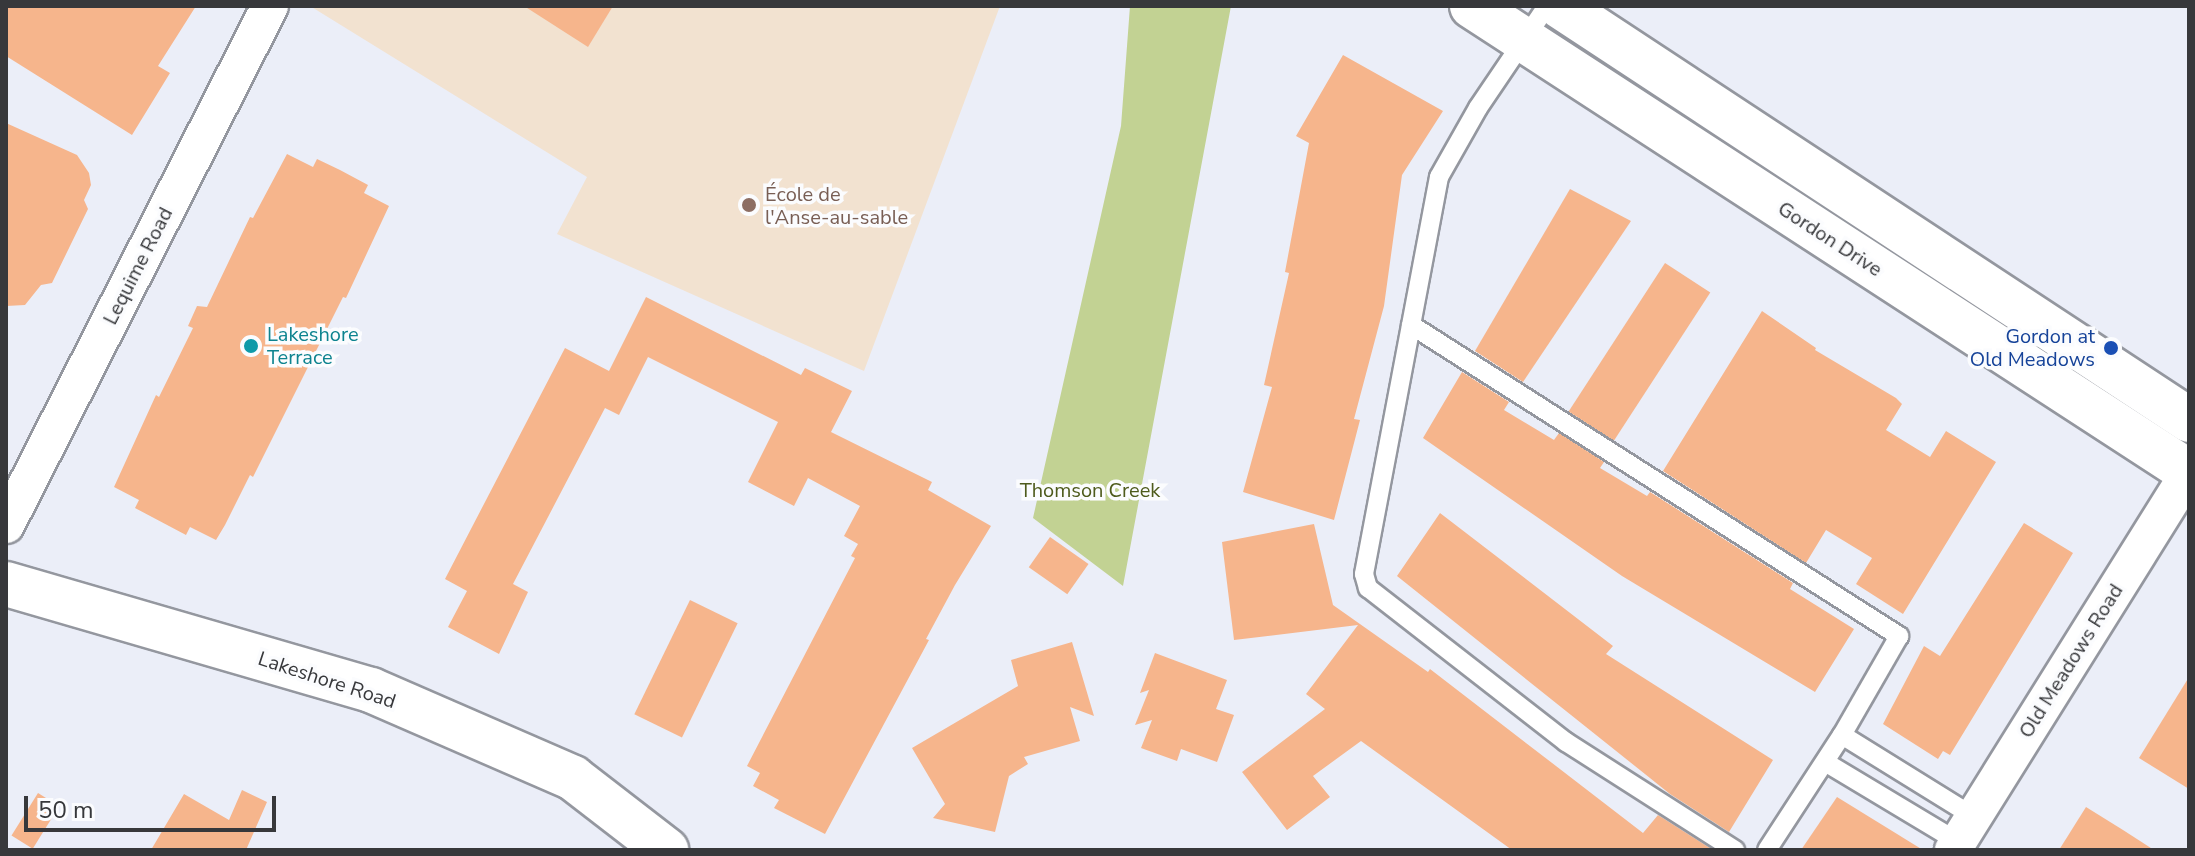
<!DOCTYPE html>
<html>
<head>
<meta charset="utf-8">
<style>
  body { margin:0 }
  #map { position:relative; width:2195px; height:856px; overflow:hidden; background:#ebeef8; font-family:"Nunito Sans",sans-serif }
  div>[style] { position:absolute }
  .education>* { inset:0; background:#f2e2d0 }
  .green>* { inset:0; background:#c2d293 }
  .building>* { inset:0; background:#f6b58c; transform-origin:0 0 }
  .roads { filter:drop-shadow(2px 0 #94979f) drop-shadow(-2px 0 #94979f) drop-shadow(0 2px #94979f) drop-shadow(0 -2px #94979f) }
  .lane>* { height:18px; margin:-9px; padding:0 9px; transform-origin:9px; border-radius:9px; background:#fff }
  .street>* { height:36px; margin:-18px; padding:0 18px; transform-origin:18px; border-radius:18px; background:#fff }
  .secondary>* { height:44px; margin:-22px; padding:0 22px; transform-origin:22px; border-radius:22px; background:#fff }
  .dots>* { width:22px; height:22px; translate:-50% -50%; box-sizing:border-box; border:4px solid #fbfcfe; border-radius:50% }
  span { translate:-50% -50%; white-space:nowrap; text-align:center; line-height:1.15; -webkit-text-stroke:7px #fbfcfe; paint-order:stroke }
  .education-label { font-size:20px; color:#785e54 }
  .left { translate:0 -50%; text-align:left }
  .street-label { font-size:20px; color:#37383b }
  .culture-label { font-size:20px; color:#0d838f }
  .transit-label { font-size:20px; color:#164399 }
  .right { translate:-100% -50%; text-align:right }
  .park-label { font-size:20px; color:#4e5b1c }
  .frame { position:absolute; inset:0; border:8px solid #37383b; pointer-events:none }
  .scale { position:absolute; left:24px; top:796px; width:252px; height:36px; box-sizing:border-box; border:4px solid #37383b; border-top:0; padding-left:10px; font-size:24px; line-height:28px; white-space:nowrap; color:#37383b; -webkit-text-stroke:6px #fbfcfe; paint-order:stroke }
</style>
</head>
<body>
<div id="map">
  <div class="education">
    <i style="clip-path:polygon(310px 6px,1000px 6px,864px 371px,557px 234px,587px 177px)"></i>
  </div>
  <div class="green">
    <i style="clip-path:polygon(1130px 6px,1231px 6px,1123px 586px,1033px 518px,1121px 126px)"></i>
  </div>
  <div class="building">
    <i style="clip-path:polygon(6px 6px,196px 6px,158px 66px,170px 73px,132px 135px,6px 56px)"></i>
    <i style="clip-path:polygon(524px 6px,613px 6px,588px 47px)"></i>
    <i style="clip-path:polygon(1343px 55px,1443px 111px,1402px 175px,1384px 306px,1354px 419px,1360px 420px,1334px 520px,1243px 492px,1272px 387px,1264px 385px,1289px 273px,1285px 272px,1309px 143px,1296px 136px)"></i>
    <i style="clip-path:polygon(6px 123px,77px 155px,89px 173px,91px 185px,84px 200px,88px 209px,52px 283px,41px 285px,25px 305px,6px 306px)"></i>
    <i style="clip-path:polygon(287px 154px,313px 167px,317px 159px,340px 170px,368px 185px,364px 193px,389px 206px,346px 298px,343px 297px,253px 477px,250px 475px,225px 525px,216px 540px,190px 527px,186px 535px,135px 508px,139px 500px,114px 487px,156px 395px,159px 397px,193px 328px,188px 326px,197px 306px,207px 307px,250px 217px,253px 218px)"></i>
    <i style="clip-path:polygon(1570px 189px,1631px 221px,1523px 382px,1475px 351px)"></i>
    <i style="left:1665px;top:263px;width:54px;height:177px;rotate:33deg"></i>
    <i style="clip-path:polygon(646px 297px,801px 375px,805px 368px,852px 391px,831px 432px,932px 482px,928px 490px,991px 526px,955px 585px,926px 639px,929px 640px,825px 834px,774px 808px,779px 800px,753px 786px,760px 773px,747px 766px,855px 558px,851px 556px,858px 544px,844px 536px,860px 506px,808px 478px,794px 506px,748px 482px,778px 422px,648px 357px,619px 415px,605px 408px,513px 584px,528px 592px,499px 654px,448px 627px,467px 591px,445px 579px,565px 348px,609px 371px)"></i>
    <i style="clip-path:polygon(1762px 311px,1816px 348px,1815px 350px,1896px 398px,1902px 404px,1886px 430px,1930px 457px,1946px 431px,1996px 462px,1903px 614px,1856px 584px,1872px 558px,1826px 530px,1806px 563px,1663px 471px)"></i>
    <i style="clip-path:polygon(1462px 372px,1509px 402px,1504px 410px,1554px 440px,1559px 433px,1604px 462px,1600px 468px,1647px 496px,1650px 492px,1793px 583px,1790px 589px,1854px 629px,1815px 692px,1622px 576px,1423px 438px)"></i>
    <i style="clip-path:polygon(1440px 513px,1613px 646px,1606px 654px,1773px 760px,1729px 832px,1670px 794px,1397px 576px)"></i>
    <i style="clip-path:polygon(2024px 523px,2073px 553px,1950px 755px,1943px 751px,1938px 759px,1883px 724px,1924px 646px,1940px 656px)"></i>
    <i style="clip-path:polygon(1314px 524px,1333px 605px,1428px 672px,1430px 669px,1643px 833px,1658px 815px,1713px 850px,1512px 850px,1361px 741px,1313px 776px,1330px 797px,1287px 830px,1242px 772px,1325px 709px,1306px 694px,1358px 625px,1234px 640px,1222px 542px)"></i>
    <i style="left:1050px;top:537px;width:47px;height:37px;rotate:35deg"></i>
    <i style="left:690px;top:600px;width:53px;height:127px;rotate:26deg"></i>
    <i style="clip-path:polygon(1072px 642px,1094px 716px,1070px 707px,1080px 741px,1024px 757px,1028px 764px,1009px 776px,995px 832px,933px 818px,945px 804px,912px 748px,1018px 686px,1011px 660px)"></i>
    <i style="clip-path:polygon(1155px 653px,1227px 680px,1216px 709px,1234px 715px,1217px 762px,1181px 749px,1177px 761px,1141px 748px,1152px 720px,1135px 725px,1149px 690px,1140px 693px)"></i>
    <i style="clip-path:polygon(2189px 677px,2189px 789px,2139px 758px)"></i>
    <i style="clip-path:polygon(242px 790px,267px 802px,246px 850px,151px 850px,184px 794px,229px 820px)"></i>
    <i style="left:38px;top:793px;width:25px;height:50px;rotate:32deg"></i>
    <i style="clip-path:polygon(1837px 797px,1923px 850px,1801px 850px)"></i>
    <i style="clip-path:polygon(2086px 807px,2123px 830px,2154px 850px,2059px 850px)"></i>
  </div>
  <div class="roads">
    <div class="lane">
      <i style="left:1547px;top:6px;width:123px;rotate:124.1deg"></i>
      <i style="left:1478px;top:108px;width:79px;rotate:119.5deg"></i>
      <i style="left:1439px;top:177px;width:404px;rotate:100.7deg"></i>
      <i style="left:1364px;top:574px;width:15px;rotate:74deg"></i>
      <i style="left:1368px;top:588px;width:251px;rotate:37.9deg"></i>
      <i style="left:1566px;top:742px;width:201px;rotate:32.6deg"></i>
      <i style="left:1411px;top:325px;width:579px;rotate:32.51deg"></i>
      <i style="left:1899px;top:636px;width:114px;rotate:119.9deg"></i>
      <i style="left:1842px;top:735px;width:137px;rotate:123.1deg"></i>
      <i style="left:1842px;top:735px;width:155px;rotate:31.8deg"></i>
      <i style="left:1825px;top:762px;width:155px;rotate:31deg"></i>
    </div>
    <div class="street">
      <i style="left:6px;top:525px;width:582px;rotate:-63.04deg"></i>
      <i style="left:1953px;top:850px;width:446px;rotate:-58deg"></i>
    </div>
    <div class="secondary">
      <i style="left:1472px;top:6px;width:855px;rotate:33.02deg"></i>
      <i style="left:1560px;top:6px;width:753px;rotate:33.35deg"></i>
      <i style="left:6px;top:584px;width:380px;rotate:16.2deg"></i>
      <i style="left:371px;top:690px;width:220px;rotate:23.5deg"></i>
      <i style="left:573px;top:778px;width:118px;rotate:37.7deg"></i>
    </div>
  </div>
  <div class="dots">
    <i style="left:749px;top:205px;background:#8d6e63"></i>
    <i style="left:251px;top:346px;background:#0f9aa8"></i>
    <i style="left:2111px;top:348px;background:#1a4fb4"></i>
  </div>
  <div class="education-label">
    <span class="left" style="left:765px;top:206px">École de<br>l'Anse-au-sable</span>
  </div>
  <div class="street-label">
    <span style="left:1830px;top:239px;rotate:33deg">Gordon Drive</span>
    <span style="left:138px;top:266px;rotate:-63deg">Lequime Road</span>
    <span style="left:2071px;top:661px;rotate:-58deg">Old Meadows Road</span>
    <span style="left:327px;top:680px;rotate:18deg">Lakeshore Road</span>
  </div>
  <div class="culture-label">
    <span class="left" style="left:267px;top:346px">Lakeshore<br>Terrace</span>
  </div>
  <div class="transit-label">
    <span class="right" style="left:2095px;top:348px">Gordon at<br>Old Meadows</span>
  </div>
  <div class="park-label">
    <span style="left:1090px;top:490px">Thomson Creek</span>
  </div>
  <div class="frame"></div>
  <div class="scale">50 m</div>
</div>
</body>
</html>
